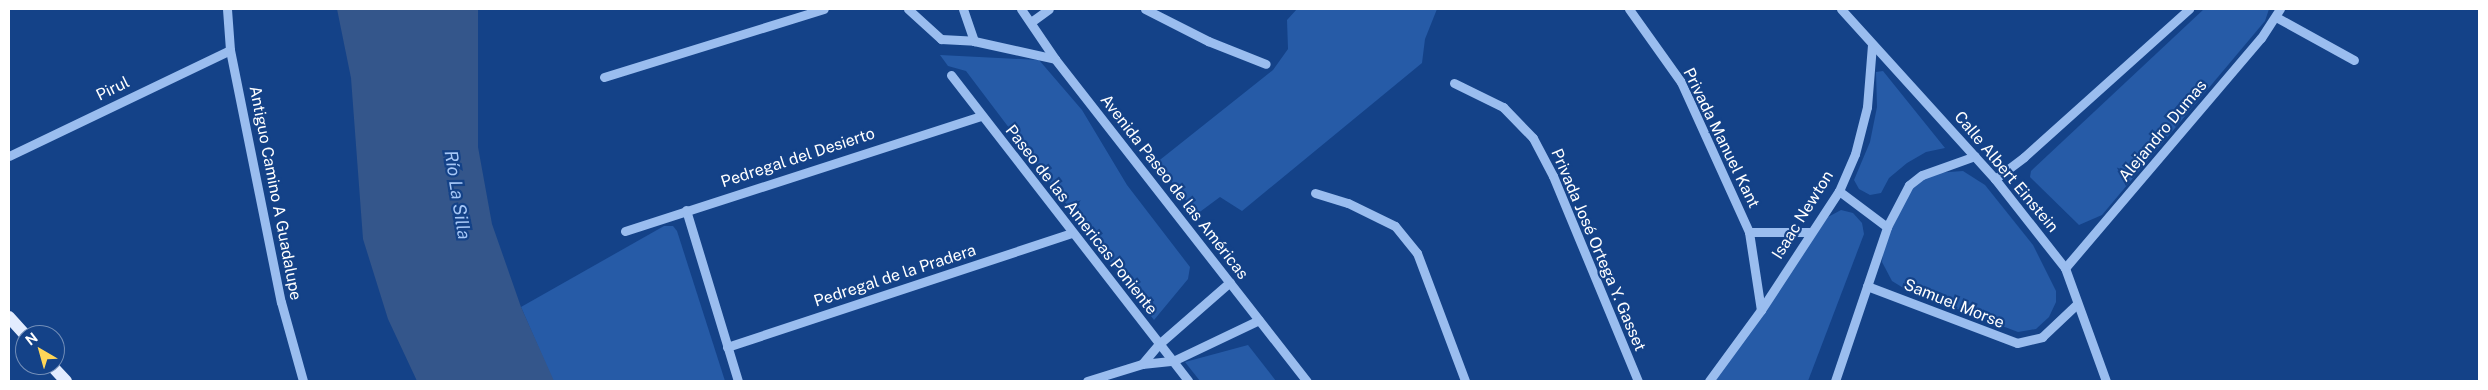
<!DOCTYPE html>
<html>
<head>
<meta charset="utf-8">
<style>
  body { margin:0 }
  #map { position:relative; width:2488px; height:390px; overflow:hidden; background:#144288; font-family:"Public Sans",sans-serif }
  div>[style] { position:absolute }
  .green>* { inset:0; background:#265ba7 }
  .water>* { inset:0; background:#34568b }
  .minor>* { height:9px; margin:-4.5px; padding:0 4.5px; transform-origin:4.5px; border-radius:4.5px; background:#9abdef }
  .major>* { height:12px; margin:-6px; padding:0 6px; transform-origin:6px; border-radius:6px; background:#e2ecff }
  span { translate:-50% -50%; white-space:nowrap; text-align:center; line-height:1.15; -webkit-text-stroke:4.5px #144288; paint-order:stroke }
  .street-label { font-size:16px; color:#fff }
  .water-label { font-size:18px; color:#a6c7f7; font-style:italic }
  .frame { position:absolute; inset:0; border:10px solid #fff; pointer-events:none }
  .north { position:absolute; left:15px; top:325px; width:50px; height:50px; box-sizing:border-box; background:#144288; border:1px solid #728eb8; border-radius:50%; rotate:322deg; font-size:14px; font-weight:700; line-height:20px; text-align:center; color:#fff }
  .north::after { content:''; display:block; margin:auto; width:18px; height:22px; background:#ffd658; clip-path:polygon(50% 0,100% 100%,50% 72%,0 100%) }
</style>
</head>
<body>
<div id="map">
  <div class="green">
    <i style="clip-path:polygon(1297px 9px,1437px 9px,1425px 39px,1422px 63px,1242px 211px,1220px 197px,1197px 214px,1156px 163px,1273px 70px,1288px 49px,1287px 20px)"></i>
    <i style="clip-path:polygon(2204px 9px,2269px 9px,2265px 21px,2102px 215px,2079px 225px,2030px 177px,2031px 171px)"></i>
    <i style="clip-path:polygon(940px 55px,1039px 60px,1082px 110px,1127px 185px,1190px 267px,1188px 279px,1154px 320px,966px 71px,948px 66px)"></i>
    <i style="clip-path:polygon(1883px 71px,1945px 148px,1926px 152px,1907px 163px,1889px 178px,1881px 193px,1870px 195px,1859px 189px,1854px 180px,1870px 142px,1877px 107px,1876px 72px)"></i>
    <i style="clip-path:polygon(1963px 171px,1985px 185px,2033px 245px,2056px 291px,2056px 302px,2049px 317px,2036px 329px,2018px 332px,1905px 289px,1892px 281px,1882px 262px,1884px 245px,1913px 185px,1935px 173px)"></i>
    <i style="clip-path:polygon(1841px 210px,1853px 213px,1862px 223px,1864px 234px,1808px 381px,1715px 381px,1828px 217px)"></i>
    <i style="clip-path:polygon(664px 226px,673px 226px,677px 231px,725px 381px,553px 381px,521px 307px)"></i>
    <i style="clip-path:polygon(1248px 345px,1276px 381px,1200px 381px,1185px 362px)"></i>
  </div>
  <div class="water">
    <i style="clip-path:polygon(337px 9px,478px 9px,478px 147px,492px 224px,521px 307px,554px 381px,417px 381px,388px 319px,363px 239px,351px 78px)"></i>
  </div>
  <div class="minor">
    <i style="left:227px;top:9px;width:41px;rotate:85.8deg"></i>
    <i style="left:230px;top:50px;width:257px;rotate:78.6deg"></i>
    <i style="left:281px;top:302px;width:82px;rotate:74.4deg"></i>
    <i style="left:908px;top:9px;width:45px;rotate:42.3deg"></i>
    <i style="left:941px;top:39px;width:33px;rotate:3deg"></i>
    <i style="left:974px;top:41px;width:83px;rotate:12.5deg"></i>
    <i style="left:963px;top:9px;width:34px;rotate:71deg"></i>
    <i style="left:1021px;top:9px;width:60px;rotate:55.8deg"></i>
    <i style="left:1055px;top:59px;width:409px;rotate:52deg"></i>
    <i style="left:1145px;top:9px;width:71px;rotate:26.9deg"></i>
    <i style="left:1208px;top:41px;width:62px;rotate:21.6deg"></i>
    <i style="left:1629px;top:9px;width:90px;rotate:54.5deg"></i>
    <i style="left:1681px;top:82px;width:165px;rotate:65.6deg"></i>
    <i style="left:1749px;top:232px;width:79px;rotate:81.3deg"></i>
    <i style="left:1841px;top:9px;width:229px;rotate:47.8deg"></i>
    <i style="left:1995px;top:179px;width:113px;rotate:51.8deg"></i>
    <i style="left:2065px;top:268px;width:120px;rotate:70.1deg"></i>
    <i style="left:2276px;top:17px;width:89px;rotate:28.9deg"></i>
    <i style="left:1031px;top:22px;width:22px;rotate:-36deg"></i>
    <i style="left:951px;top:75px;width:387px;rotate:52.2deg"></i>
    <i style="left:604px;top:77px;width:230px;rotate:-17.2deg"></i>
    <i style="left:1454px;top:83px;width:55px;rotate:26.1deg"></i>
    <i style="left:1503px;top:107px;width:43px;rotate:45.9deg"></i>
    <i style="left:1533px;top:138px;width:43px;rotate:62.2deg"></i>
    <i style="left:1553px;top:176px;width:222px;rotate:67.5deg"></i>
    <i style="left:9px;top:156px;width:245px;rotate:-25.6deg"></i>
    <i style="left:1995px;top:179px;width:36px;rotate:-37deg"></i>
    <i style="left:2024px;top:157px;width:222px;rotate:-41.9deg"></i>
    <i style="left:1839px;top:191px;width:60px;rotate:36.9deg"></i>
    <i style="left:1315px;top:193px;width:34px;rotate:17deg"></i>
    <i style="left:1348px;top:203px;width:52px;rotate:26.1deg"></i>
    <i style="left:1395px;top:226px;width:35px;rotate:51deg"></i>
    <i style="left:1417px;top:253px;width:137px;rotate:69.4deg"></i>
    <i style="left:686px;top:210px;width:179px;rotate:73.1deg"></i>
    <i style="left:625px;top:231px;width:374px;rotate:-17.9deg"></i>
    <i style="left:1749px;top:232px;width:62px"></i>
    <i style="left:2065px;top:268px;width:302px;rotate:-49.6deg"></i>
    <i style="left:2261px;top:38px;width:35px;rotate:-57deg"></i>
    <i style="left:1867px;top:286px;width:160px;rotate:20.8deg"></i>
    <i style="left:2017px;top:343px;width:26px;rotate:-13deg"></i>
    <i style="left:2042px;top:337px;width:48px;rotate:-43.3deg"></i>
    <i style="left:727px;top:347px;width:363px;rotate:-18.3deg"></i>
    <i style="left:1142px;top:364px;width:26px;rotate:-50deg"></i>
    <i style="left:1159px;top:344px;width:94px;rotate:-41.1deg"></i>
    <i style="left:1087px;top:381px;width:58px;rotate:-17.2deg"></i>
    <i style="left:1142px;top:364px;width:31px;rotate:-6deg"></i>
    <i style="left:1173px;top:361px;width:95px;rotate:-25.5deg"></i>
    <i style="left:1709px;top:381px;width:88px;rotate:-53.8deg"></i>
    <i style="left:1761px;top:310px;width:142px;rotate:-56.8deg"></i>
    <i style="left:1839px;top:191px;width:40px;rotate:-66.6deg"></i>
    <i style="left:1855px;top:154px;width:49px;rotate:-75.7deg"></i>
    <i style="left:1867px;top:107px;width:62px;rotate:-85.4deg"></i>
    <i style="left:1835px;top:381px;width:163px;rotate:-71.3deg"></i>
    <i style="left:1887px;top:227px;width:47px;rotate:-62.4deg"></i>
    <i style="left:1909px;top:185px;width:16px;rotate:-38deg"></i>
    <i style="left:1922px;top:175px;width:56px;rotate:-19.7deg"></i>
  </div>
  <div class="major">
    <i style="left:9px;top:317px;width:24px;rotate:48deg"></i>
    <i style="left:51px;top:365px;width:22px;rotate:47deg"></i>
  </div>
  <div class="street-label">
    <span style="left:113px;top:89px;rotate:-26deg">Pirul</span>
    <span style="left:2163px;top:131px;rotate:-50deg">Alejandro Dumas</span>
    <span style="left:1721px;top:138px;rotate:64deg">Privada Manuel Kant</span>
    <span style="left:798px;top:158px;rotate:-18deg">Pedregal del Desierto</span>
    <span style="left:2006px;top:172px;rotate:50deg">Calle Albert Einstein</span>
    <span style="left:1174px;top:187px;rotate:52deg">Avenida Paseo de las Américas</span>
    <span style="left:275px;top:193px;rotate:79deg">Antiguo Camino A Guadalupe</span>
    <span style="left:1803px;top:215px;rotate:-58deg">Isaac Newton</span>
    <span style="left:1081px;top:220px;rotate:52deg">Paseo de las Americas Poniente</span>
    <span style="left:1598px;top:250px;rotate:67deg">Privada José Ortega Y. Gasset</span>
    <span style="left:895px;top:276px;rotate:-18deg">Pedregal de la Pradera</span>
    <span style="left:1954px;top:304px;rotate:22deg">Samuel Morse</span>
  </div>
  <div class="water-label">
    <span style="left:457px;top:195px;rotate:81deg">Río La Silla</span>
  </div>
  <div class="frame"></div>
  <div class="north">N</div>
</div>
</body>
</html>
